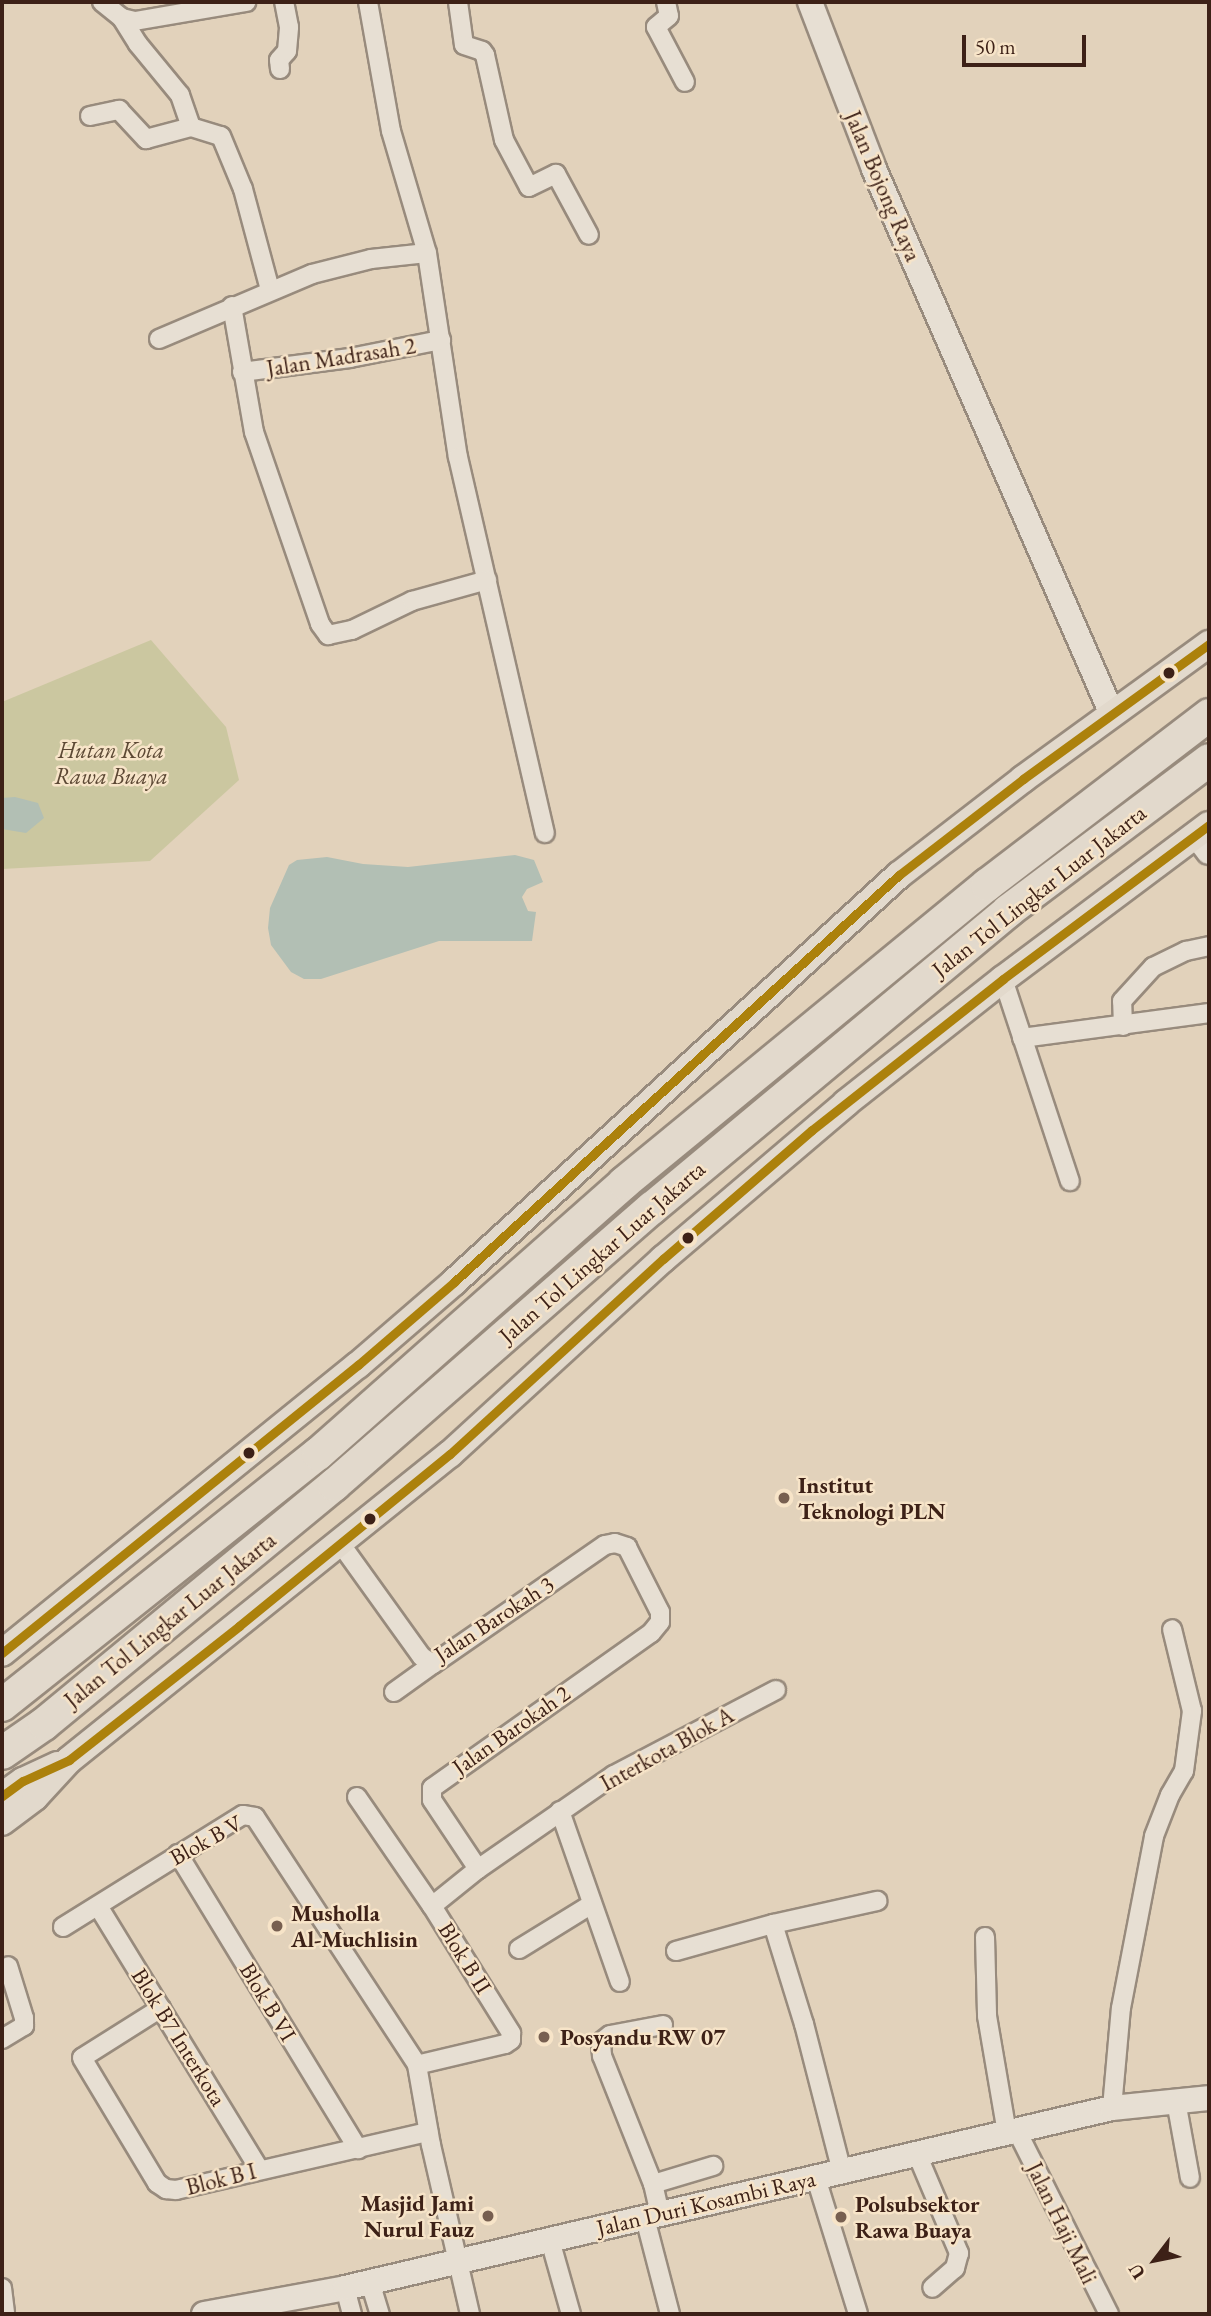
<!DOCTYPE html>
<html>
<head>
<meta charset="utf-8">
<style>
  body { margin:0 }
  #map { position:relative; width:1211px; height:2316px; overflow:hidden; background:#e2d2bb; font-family:"EB Garamond",serif }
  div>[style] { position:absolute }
  .green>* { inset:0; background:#cbc7a0 }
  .water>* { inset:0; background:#b2bfb4 }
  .roads { filter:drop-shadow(2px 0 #988b7d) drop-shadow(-2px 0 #988b7d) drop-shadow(0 2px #988b7d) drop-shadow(0 -2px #988b7d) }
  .street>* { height:18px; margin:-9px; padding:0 9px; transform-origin:9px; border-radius:9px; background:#e7dfd3 }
  .secondary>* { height:24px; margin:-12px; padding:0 12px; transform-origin:12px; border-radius:12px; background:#e7dfd3 }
  .primary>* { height:26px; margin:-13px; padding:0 13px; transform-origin:13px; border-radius:13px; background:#e2d9cc }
  .highway>* { height:32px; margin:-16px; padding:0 16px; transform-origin:16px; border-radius:16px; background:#e2d9cc }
  .bus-1>* { height:9px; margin:-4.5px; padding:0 4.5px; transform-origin:4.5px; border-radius:4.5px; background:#ac810c }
  .dots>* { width:19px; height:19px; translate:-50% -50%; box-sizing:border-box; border:4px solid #f7e4c8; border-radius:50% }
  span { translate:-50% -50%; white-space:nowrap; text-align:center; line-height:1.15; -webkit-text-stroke:5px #f7e4c8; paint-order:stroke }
  .street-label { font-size:23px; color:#3d2117 }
  .park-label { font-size:23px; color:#5c4834; font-style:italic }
  .poi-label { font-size:23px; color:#3d2117; font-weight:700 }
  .left { translate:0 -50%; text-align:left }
  .right { translate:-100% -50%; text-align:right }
  .frame { position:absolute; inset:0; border:4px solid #3d2117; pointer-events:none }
  .north { position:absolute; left:1120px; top:2225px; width:70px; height:70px; -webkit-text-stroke:5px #f7e4c8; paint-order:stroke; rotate:238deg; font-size:19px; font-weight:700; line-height:28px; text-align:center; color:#3d2117 }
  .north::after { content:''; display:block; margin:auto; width:24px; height:32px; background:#3d2117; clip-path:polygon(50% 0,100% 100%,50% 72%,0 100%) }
  .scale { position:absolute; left:962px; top:35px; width:124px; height:32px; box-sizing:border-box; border:4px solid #3d2117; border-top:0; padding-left:9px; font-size:21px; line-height:24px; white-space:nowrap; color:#3d2117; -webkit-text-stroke:5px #f7e4c8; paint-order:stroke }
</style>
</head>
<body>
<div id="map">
  <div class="green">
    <i style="clip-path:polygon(151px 640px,226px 727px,239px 780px,150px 861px,2px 869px,2px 702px)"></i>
  </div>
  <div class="water">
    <i style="clip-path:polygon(15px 797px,38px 803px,44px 818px,26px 833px,2px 829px,2px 798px)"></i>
    <i style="clip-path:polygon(515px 855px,534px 860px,543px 882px,527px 889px,522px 897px,528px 911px,536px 912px,532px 941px,439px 941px,321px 979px,304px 979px,291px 972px,271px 945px,268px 928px,270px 908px,289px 865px,297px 860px,327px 857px,363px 864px,408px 867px)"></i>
  </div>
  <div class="roads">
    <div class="street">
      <i style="left:102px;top:2px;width:26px;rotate:39deg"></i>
      <i style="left:122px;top:18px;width:13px;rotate:13deg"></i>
      <i style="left:135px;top:21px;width:113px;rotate:-9.7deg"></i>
      <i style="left:368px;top:2px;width:131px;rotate:79.9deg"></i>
      <i style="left:391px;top:131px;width:127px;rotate:73.6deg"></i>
      <i style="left:427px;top:253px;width:206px;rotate:81.4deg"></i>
      <i style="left:458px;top:457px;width:386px;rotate:77deg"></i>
      <i style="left:458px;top:2px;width:43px;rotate:82.1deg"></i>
      <i style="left:464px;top:45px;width:19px;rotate:18deg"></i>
      <i style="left:482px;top:51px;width:5px;rotate:53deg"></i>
      <i style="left:485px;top:55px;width:87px;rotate:77.4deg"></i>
      <i style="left:504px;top:140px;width:53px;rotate:62deg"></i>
      <i style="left:529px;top:187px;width:30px;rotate:-26deg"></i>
      <i style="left:556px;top:174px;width:69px;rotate:61.6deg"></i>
      <i style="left:666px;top:2px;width:14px;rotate:78deg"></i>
      <i style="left:669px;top:16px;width:17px;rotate:140deg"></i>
      <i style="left:656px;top:27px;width:62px;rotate:62.2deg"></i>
      <i style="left:280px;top:69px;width:9px;rotate:-96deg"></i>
      <i style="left:279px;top:60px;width:12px;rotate:-48deg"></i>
      <i style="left:287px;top:51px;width:24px;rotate:-85deg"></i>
      <i style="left:289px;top:27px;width:25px;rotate:-101deg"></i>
      <i style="left:90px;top:116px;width:30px;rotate:-12deg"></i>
      <i style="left:119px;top:110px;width:40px;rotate:47deg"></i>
      <i style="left:146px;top:139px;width:47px;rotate:-14.9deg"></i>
      <i style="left:191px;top:127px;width:34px;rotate:-109deg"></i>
      <i style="left:180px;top:95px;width:66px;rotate:-129.5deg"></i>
      <i style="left:138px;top:44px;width:31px;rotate:-122deg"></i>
      <i style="left:191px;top:127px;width:31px;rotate:17deg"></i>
      <i style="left:221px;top:136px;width:57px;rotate:67.5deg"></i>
      <i style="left:243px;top:189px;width:105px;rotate:75deg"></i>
      <i style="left:232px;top:306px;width:128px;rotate:80.1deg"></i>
      <i style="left:254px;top:432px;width:203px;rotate:71deg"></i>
      <i style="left:320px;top:624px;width:14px;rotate:54deg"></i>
      <i style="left:328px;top:635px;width:25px;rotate:-12deg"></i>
      <i style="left:352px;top:630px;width:67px;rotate:-25.8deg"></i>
      <i style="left:412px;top:601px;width:78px;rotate:-15.6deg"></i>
      <i style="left:159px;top:339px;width:166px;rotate:-23deg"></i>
      <i style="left:312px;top:274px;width:61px;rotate:-14.3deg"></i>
      <i style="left:371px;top:259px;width:56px;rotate:-6.1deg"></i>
      <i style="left:242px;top:372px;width:109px;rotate:-7.4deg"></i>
      <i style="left:350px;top:358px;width:93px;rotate:-11.2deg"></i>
      <i style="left:1003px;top:979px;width:213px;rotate:71.7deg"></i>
      <i style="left:1123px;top:1026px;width:25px;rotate:-92deg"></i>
      <i style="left:1122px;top:1001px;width:46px;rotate:-47.6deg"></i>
      <i style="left:1153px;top:967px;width:37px;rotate:-26deg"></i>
      <i style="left:1186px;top:951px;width:24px;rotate:-12deg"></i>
      <i style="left:1022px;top:1038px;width:189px;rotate:-7.6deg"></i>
      <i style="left:340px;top:1543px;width:140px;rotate:54.3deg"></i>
      <i style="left:422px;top:1657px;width:13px;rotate:32deg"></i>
      <i style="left:433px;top:1664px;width:209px;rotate:-34.7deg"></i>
      <i style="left:605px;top:1545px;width:10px;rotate:-11deg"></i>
      <i style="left:615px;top:1543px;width:13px;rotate:18deg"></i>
      <i style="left:627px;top:1547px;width:73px;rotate:63.1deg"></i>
      <i style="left:660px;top:1612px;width:10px;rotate:90deg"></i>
      <i style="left:660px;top:1622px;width:14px;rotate:129deg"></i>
      <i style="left:651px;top:1633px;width:268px;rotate:144.7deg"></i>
      <i style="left:432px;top:1788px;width:12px;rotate:90deg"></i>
      <i style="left:432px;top:1800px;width:83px;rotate:56.3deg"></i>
      <i style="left:394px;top:1692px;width:48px;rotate:-35.7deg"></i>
      <i style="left:357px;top:1797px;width:132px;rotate:55.5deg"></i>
      <i style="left:432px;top:1906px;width:150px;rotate:58.1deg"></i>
      <i style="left:511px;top:2033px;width:7px;rotate:90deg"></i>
      <i style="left:511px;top:2040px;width:7px;rotate:146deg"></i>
      <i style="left:505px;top:2044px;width:90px;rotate:166.6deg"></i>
      <i style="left:560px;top:1811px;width:181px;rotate:70.7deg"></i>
      <i style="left:178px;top:1854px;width:346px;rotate:58.6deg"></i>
      <i style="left:98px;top:1906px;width:308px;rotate:58.5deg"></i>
      <i style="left:432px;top:1906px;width:59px;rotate:-38.8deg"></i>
      <i style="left:478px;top:1869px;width:165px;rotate:-34.7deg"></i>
      <i style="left:614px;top:1775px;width:183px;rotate:-27.7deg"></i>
      <i style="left:773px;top:1924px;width:105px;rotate:72.8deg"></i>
      <i style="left:804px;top:2024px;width:153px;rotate:75.6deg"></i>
      <i style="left:63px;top:1927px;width:212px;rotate:-31.9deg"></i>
      <i style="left:243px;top:1815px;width:12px;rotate:9deg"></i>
      <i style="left:255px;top:1817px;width:296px;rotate:56.8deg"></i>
      <i style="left:417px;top:2065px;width:81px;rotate:80.1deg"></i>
      <i style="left:431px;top:2145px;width:173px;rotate:77deg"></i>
      <i style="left:985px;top:1937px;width:79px;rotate:88.5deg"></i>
      <i style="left:987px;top:2016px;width:119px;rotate:80.3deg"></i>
      <i style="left:519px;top:1949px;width:86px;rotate:-31.7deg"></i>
      <i style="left:676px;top:1951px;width:101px;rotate:-15.6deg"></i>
      <i style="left:773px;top:1924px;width:107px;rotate:-12.5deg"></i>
      <i style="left:161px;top:2008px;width:93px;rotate:147.7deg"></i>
      <i style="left:82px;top:2058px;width:146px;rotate:59deg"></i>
      <i style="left:157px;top:2183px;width:11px;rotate:34deg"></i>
      <i style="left:166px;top:2189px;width:10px;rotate:6deg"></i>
      <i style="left:176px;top:2190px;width:259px;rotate:-13deg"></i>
      <i style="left:2px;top:2039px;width:26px;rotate:-31deg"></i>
      <i style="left:24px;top:2026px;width:8px;rotate:-90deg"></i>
      <i style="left:24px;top:2018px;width:54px;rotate:-107.1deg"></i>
      <i style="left:1176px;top:2101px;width:78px;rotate:79.7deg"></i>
      <i style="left:1112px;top:2108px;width:100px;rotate:-84.9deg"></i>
      <i style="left:1121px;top:2008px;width:175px;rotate:-79.1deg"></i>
      <i style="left:1154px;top:1836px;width:44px;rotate:-68.7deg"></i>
      <i style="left:1170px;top:1795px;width:28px;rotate:-60deg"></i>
      <i style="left:1184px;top:1771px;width:61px;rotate:-82.4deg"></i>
      <i style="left:1192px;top:1711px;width:84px;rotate:-103.7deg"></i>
      <i style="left:1017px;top:2131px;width:205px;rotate:63.3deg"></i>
      <i style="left:917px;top:2154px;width:108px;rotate:67deg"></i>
      <i style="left:959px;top:2253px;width:16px;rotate:105deg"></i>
      <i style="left:955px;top:2268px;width:30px;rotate:139deg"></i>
      <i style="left:816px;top:2178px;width:142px;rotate:72.8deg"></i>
      <i style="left:653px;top:2184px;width:63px;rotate:-16.7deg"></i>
      <i style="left:660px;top:2214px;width:31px;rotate:-103deg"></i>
      <i style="left:653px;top:2184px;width:138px;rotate:-111.7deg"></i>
      <i style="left:602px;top:2056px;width:14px;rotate:-94deg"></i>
      <i style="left:601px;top:2042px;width:11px;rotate:-38deg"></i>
      <i style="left:610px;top:2035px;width:54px;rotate:-10.7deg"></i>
      <i style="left:645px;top:2218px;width:99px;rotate:75.4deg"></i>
      <i style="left:550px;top:2240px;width:77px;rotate:74.2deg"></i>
      <i style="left:370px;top:2282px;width:34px;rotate:73deg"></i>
      <i style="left:2px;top:2288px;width:26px;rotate:83deg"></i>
      <i style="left:345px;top:2288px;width:27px;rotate:75deg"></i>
    </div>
    <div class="secondary">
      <i style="left:810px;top:2px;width:179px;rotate:69deg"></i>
      <i style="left:874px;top:169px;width:595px;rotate:66.41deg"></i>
      <i style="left:1196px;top:835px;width:21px;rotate:53deg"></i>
      <i style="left:204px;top:2314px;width:143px;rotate:-10.4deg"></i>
      <i style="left:345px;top:2288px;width:788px;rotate:-13.21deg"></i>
      <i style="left:1112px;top:2108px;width:98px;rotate:-5.9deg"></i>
    </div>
    <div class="primary">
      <i style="left:2px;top:1653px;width:458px;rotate:-39deg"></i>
      <i style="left:358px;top:1365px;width:127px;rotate:-40.8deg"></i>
      <i style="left:454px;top:1282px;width:603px;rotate:-42.45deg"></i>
      <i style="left:899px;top:875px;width:157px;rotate:-37.7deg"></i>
      <i style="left:1023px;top:779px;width:230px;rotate:-36deg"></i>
      <i style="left:2px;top:1796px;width:26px;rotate:-36deg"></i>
      <i style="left:23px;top:1781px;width:38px;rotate:-25deg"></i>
      <i style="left:2px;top:1822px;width:41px;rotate:-37.1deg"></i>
      <i style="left:35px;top:1797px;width:50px;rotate:-47.4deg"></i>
      <i style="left:69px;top:1760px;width:489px;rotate:-38.8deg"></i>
      <i style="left:450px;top:1454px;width:289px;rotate:-42.5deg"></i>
      <i style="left:663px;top:1259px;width:240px;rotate:-40.4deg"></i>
      <i style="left:846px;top:1103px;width:200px;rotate:-38.3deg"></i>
      <i style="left:1003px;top:979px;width:257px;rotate:-36.8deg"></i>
    </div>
    <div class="highway">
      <i style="left:2px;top:1705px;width:404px;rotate:-38.5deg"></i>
      <i style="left:318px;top:1454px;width:409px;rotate:-41.5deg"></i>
      <i style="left:624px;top:1183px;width:470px;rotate:-39.4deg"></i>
      <i style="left:987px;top:885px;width:280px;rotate:-37.4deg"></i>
      <i style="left:2px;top:1753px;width:51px;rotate:-34.6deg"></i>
      <i style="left:44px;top:1724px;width:376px;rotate:-39.5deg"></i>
      <i style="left:334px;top:1485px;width:422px;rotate:-41.1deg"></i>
      <i style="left:652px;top:1208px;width:464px;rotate:-39.8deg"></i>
      <i style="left:1008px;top:911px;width:251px;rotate:-36.9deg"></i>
    </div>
  </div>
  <div class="bus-1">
    <i style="left:2px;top:1653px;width:458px;rotate:-39deg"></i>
    <i style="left:358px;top:1365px;width:127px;rotate:-40.8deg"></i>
    <i style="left:454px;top:1282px;width:603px;rotate:-42.45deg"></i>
    <i style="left:899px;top:875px;width:157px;rotate:-37.7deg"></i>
    <i style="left:1023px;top:779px;width:230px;rotate:-36deg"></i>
    <i style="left:2px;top:1796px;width:26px;rotate:-36deg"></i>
    <i style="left:23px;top:1781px;width:51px;rotate:-24.5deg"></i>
    <i style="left:69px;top:1760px;width:216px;rotate:-38.2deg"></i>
    <i style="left:239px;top:1626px;width:272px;rotate:-39.2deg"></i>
    <i style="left:450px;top:1454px;width:289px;rotate:-42.5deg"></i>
    <i style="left:663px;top:1259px;width:197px;rotate:-40.9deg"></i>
    <i style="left:812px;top:1130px;width:243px;rotate:-38.3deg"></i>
    <i style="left:1003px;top:979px;width:257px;rotate:-36.8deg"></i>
  </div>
  <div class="dots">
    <i style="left:1169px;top:673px;background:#3d2117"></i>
    <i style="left:688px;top:1238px;background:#3d2117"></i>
    <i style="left:249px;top:1453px;background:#3d2117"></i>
    <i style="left:784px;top:1498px;background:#775f50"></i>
    <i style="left:370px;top:1519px;background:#3d2117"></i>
    <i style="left:277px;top:1926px;background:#775f50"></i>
    <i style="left:544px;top:2037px;background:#775f50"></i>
    <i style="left:488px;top:2216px;background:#775f50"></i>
    <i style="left:841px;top:2217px;background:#775f50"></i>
  </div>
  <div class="street-label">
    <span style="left:883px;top:186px;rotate:67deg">Jalan Bojong Raya</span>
    <span style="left:341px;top:357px;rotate:-9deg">Jalan Madrasah 2</span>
    <span style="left:1039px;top:891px;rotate:-38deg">Jalan Tol Lingkar Luar Jakarta</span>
    <span style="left:602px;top:1252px;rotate:-41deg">Jalan Tol Lingkar Luar Jakarta</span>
    <span style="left:494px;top:1619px;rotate:-33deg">Jalan Barokah 3</span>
    <span style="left:170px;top:1620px;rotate:-39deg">Jalan Tol Lingkar Luar Jakarta</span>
    <span style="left:511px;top:1730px;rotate:-35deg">Jalan Barokah 2</span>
    <span style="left:667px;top:1749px;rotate:-29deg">Interkota Blok A</span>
    <span style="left:206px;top:1840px;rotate:-29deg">Blok B V</span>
    <span style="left:465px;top:1958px;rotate:58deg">Blok B II</span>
    <span style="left:268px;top:2002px;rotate:59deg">Blok B VI</span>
    <span style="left:179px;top:2037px;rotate:58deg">Blok B7 Interkota</span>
    <span style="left:221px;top:2179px;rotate:-14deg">Blok B I</span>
    <span style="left:706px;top:2203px;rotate:-13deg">Jalan Duri Kosambi Raya</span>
    <span style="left:1062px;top:2223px;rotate:64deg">Jalan Haji Mali</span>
  </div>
  <div class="park-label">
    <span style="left:111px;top:763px">Hutan Kota<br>Rawa Buaya</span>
  </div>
  <div class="poi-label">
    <span class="left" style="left:798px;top:1498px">Institut<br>Teknologi PLN</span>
    <span class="left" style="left:291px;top:1926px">Musholla<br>Al-Muchlisin</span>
    <span class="left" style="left:560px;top:2037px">Posyandu RW 07</span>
    <span class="right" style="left:474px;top:2216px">Masjid Jami<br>Nurul Fauz</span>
    <span class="left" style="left:855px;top:2217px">Polsubsektor<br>Rawa Buaya</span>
  </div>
  <div class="frame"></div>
  <div class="north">U</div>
  <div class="scale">50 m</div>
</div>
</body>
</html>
